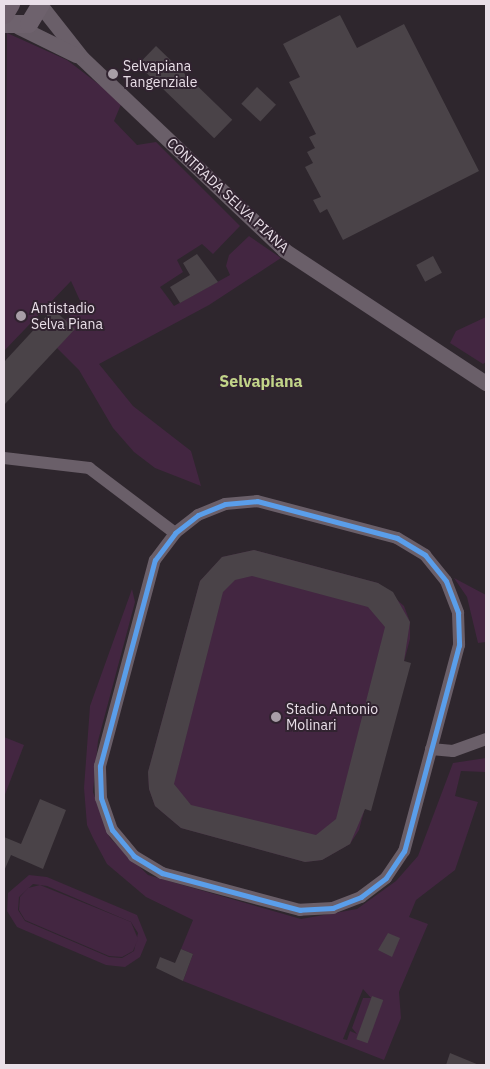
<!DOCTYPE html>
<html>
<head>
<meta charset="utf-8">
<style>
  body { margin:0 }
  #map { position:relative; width:490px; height:1069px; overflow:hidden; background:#2e262d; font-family:"IBM Plex Sans",sans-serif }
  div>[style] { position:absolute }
  .green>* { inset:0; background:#432641 }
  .building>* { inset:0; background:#4a4348; transform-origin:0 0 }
  .minor>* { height:12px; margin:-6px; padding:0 6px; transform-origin:6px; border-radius:6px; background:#6a5f69 }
  .tertiary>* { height:15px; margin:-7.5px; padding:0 7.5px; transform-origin:7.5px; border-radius:7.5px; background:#6a5f69 }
  .secondary>* { height:18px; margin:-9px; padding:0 9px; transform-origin:9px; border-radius:9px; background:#6e626d }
  .primary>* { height:20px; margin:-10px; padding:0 10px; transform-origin:10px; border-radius:10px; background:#6d5f6b }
  .cycleway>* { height:5px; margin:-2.5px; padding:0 2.5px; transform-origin:2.5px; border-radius:2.5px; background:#5a9eea }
  .dots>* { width:14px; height:14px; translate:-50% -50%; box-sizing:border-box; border:2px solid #312330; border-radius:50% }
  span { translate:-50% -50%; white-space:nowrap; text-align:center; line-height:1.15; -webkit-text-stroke:4px #312330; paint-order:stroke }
  .poi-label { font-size:14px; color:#e9dfe8 }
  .left { translate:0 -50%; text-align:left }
  .street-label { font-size:14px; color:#e9dfe8 }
  .quarter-label { font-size:16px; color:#c2d489; font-weight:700 }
  .frame { position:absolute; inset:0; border:5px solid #e9dfe8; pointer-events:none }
</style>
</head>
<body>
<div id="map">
  <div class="green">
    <i style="clip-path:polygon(7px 33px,67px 60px,122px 102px,114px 121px,137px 145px,156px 142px,240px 226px,213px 254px,202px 244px,177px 260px,183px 272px,160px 287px,174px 306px,230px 275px,226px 266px,229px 255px,249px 236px,281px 258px,209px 305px,99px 364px,133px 406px,191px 451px,201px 486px,155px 468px,134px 452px,113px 428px,79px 370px,57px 348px,65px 320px,82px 305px,71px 281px,4px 351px)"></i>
    <i style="clip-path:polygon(486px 317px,486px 362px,483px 364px,450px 343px,456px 331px)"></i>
    <i style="clip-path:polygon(254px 550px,378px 583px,404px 606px,410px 622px,410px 639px,359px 830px,350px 844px,322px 860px,305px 862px,181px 828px,155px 806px,149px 789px,148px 772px,200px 581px,222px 557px)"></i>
    <i style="clip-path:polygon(454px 578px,486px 595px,486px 642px,478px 643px,467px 597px)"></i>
    <i style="clip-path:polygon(evenodd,132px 589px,135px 602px,98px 741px,93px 792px,110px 838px,148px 875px,301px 919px,357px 909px,396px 881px,418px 856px,453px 763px,486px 758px,485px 772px,461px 771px,455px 796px,478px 802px,455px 870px,416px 900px,409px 917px,428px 924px,399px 992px,401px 1018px,384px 1060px,183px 981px,193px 954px,181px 949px,193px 920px,146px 897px,107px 864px,93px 838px,87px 825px,84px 788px,90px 706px,132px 589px,363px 989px,371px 998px,363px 998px,352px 1028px,357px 1034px,350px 1031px,347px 1040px,343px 1039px,363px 989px)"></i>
    <i style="clip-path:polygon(4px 737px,24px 745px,4px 797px)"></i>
    <i style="clip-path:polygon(evenodd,29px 875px,47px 877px,137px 915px,147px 940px,140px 957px,125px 967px,106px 965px,17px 927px,7px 911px,8px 893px,29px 875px,33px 884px,47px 886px,131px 922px,138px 933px,134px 951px,122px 958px,109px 957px,25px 921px,18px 910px,19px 897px,33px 884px)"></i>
    <i style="clip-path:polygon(40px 885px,131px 922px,138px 939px,133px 951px,122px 957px,109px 956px,25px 920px,19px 910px,20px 897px,28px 888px)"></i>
  </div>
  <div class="building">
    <i style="clip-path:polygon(340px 15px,357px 48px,404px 24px,479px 171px,343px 240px,327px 209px,320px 213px,313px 200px,321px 197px,305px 167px,313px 163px,307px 152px,315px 148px,309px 137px,316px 134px,289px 82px,300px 77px,283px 44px)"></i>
    <i style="left:156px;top:46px;width:106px;height:26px;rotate:44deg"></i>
    <i style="left:257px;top:87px;width:26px;height:23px;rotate:43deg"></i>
    <i style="clip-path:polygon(197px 254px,218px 282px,180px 303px,170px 287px,190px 275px,183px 263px)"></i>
    <i style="left:433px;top:256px;width:19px;height:19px;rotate:62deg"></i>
    <i style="clip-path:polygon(53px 309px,75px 329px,4px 405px,4px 362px)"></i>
    <i style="clip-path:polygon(evenodd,254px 550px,378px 583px,393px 592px,410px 622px,404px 661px,411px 663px,371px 811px,365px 809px,350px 844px,322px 860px,305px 862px,181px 828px,155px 806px,149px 789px,148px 772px,200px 581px,222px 557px,254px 550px,252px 576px,368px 607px,385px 627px,336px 819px,316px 835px,191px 805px,174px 784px,223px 592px,235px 580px,252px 576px)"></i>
    <i style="clip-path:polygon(40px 799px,66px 810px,43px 869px,11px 855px,4px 871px,4px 837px,21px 844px)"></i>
    <i style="clip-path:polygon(388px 933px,400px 938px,392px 957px,378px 950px)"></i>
    <i style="clip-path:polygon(181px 949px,193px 954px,183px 981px,156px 968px,160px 957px,175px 963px)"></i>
    <i style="left:372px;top:996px;width:12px;height:46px;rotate:20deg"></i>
    <i style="clip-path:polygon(450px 1053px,479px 1065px,446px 1065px)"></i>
  </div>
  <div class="minor">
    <i style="left:4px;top:458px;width:86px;rotate:6.7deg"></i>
    <i style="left:89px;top:468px;width:108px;rotate:37.1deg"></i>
    <i style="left:257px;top:501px;width:145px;rotate:14.8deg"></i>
    <i style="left:397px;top:538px;width:33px;rotate:31deg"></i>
    <i style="left:425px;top:555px;width:33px;rotate:51deg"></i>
    <i style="left:446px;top:581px;width:34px;rotate:69deg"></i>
    <i style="left:458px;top:613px;width:32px;rotate:88deg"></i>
    <i style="left:459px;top:645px;width:213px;rotate:104.9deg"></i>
    <i style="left:404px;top:851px;width:32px;rotate:124deg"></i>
    <i style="left:386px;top:878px;width:31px;rotate:143deg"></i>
    <i style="left:361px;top:897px;width:30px;rotate:159deg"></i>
    <i style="left:333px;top:908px;width:33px;rotate:177deg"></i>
    <i style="left:300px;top:910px;width:143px;rotate:-165deg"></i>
    <i style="left:162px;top:873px;width:33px;rotate:-149deg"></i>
    <i style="left:134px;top:856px;width:34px;rotate:-130deg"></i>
    <i style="left:112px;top:830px;width:34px;rotate:-109deg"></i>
    <i style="left:101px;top:798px;width:32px;rotate:-92deg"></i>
    <i style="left:100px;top:766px;width:213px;rotate:-75.1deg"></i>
    <i style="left:155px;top:560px;width:34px;rotate:-53deg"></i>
    <i style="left:175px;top:533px;width:29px;rotate:-38deg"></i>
    <i style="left:198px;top:515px;width:29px;rotate:-22deg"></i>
    <i style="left:225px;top:504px;width:32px;rotate:-5deg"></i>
    <i style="left:431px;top:749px;width:22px;rotate:5deg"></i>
    <i style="left:453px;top:751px;width:35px;rotate:-20deg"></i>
  </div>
  <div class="tertiary">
    <i style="left:41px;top:6px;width:66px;rotate:51.7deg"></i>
    <i style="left:82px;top:58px;width:279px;rotate:43.5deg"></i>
    <i style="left:284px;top:250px;width:242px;rotate:33.4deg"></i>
    <i style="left:19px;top:27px;width:64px;rotate:26.2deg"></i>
  </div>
  <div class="secondary">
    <i style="left:4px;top:24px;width:25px"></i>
    <i style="left:29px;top:24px;width:23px;rotate:-59deg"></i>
  </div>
  <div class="primary">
    <i style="left:4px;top:14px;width:12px;rotate:-59deg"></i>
  </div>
  <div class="cycleway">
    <i style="left:257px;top:501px;width:145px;rotate:14.8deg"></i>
    <i style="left:397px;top:538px;width:33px;rotate:31deg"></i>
    <i style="left:425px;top:555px;width:33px;rotate:51deg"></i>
    <i style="left:446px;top:581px;width:34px;rotate:69deg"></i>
    <i style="left:458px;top:613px;width:32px;rotate:88deg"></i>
    <i style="left:459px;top:645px;width:213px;rotate:104.9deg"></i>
    <i style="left:404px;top:851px;width:32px;rotate:124deg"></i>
    <i style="left:386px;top:878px;width:31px;rotate:143deg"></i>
    <i style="left:361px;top:897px;width:30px;rotate:159deg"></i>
    <i style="left:333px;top:908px;width:33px;rotate:177deg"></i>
    <i style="left:300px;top:910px;width:143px;rotate:-165deg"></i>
    <i style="left:162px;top:873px;width:33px;rotate:-149deg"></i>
    <i style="left:134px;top:856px;width:34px;rotate:-130deg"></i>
    <i style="left:112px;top:830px;width:34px;rotate:-109deg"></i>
    <i style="left:101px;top:798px;width:32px;rotate:-92deg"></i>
    <i style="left:100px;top:766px;width:213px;rotate:-75.1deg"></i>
    <i style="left:155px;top:560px;width:34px;rotate:-53deg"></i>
    <i style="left:175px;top:533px;width:29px;rotate:-38deg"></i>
    <i style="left:198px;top:515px;width:29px;rotate:-22deg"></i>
    <i style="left:225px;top:504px;width:32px;rotate:-5deg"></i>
  </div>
  <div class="dots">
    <i style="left:113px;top:74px;background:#a89ea7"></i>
    <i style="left:21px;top:316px;background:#a89ea7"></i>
    <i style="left:276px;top:717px;background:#a89ea7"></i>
  </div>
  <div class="poi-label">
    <span class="left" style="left:123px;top:74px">Selvapiana<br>Tangenziale</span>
    <span class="left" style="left:31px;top:316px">Antistadio<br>Selva Piana</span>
    <span class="left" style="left:286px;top:717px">Stadio Antonio<br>Molinari</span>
  </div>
  <div class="street-label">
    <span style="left:228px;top:195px;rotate:43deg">CONTRADA SELVA PIANA</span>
  </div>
  <div class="quarter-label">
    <span style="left:261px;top:381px">Selvapiana</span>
  </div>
  <div class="frame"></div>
</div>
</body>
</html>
